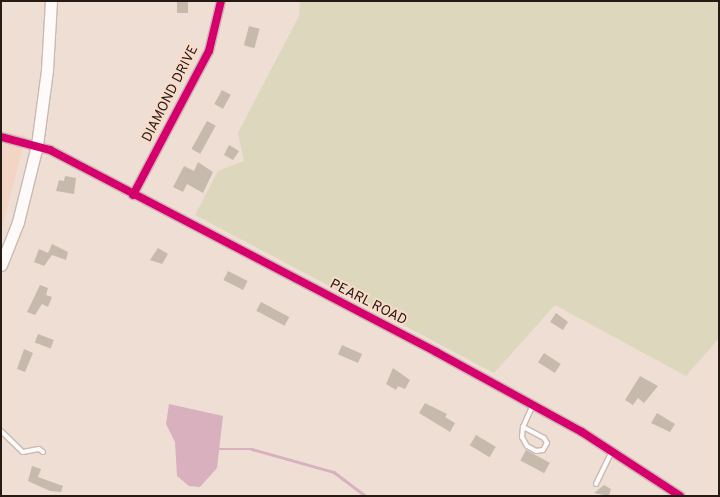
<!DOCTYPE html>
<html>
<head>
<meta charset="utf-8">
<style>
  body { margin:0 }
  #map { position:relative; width:720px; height:497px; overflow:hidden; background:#efded4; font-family:Overpass,sans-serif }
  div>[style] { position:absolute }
  .built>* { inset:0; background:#f2d5c5 }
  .green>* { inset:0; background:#dcd7bd }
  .water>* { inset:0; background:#d9b0bd }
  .stream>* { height:2.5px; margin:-1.25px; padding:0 1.25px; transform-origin:1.25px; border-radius:1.25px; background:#d9b0bd }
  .building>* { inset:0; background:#c6baad; transform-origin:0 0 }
  .roads { filter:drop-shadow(1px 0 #c8bab2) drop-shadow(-1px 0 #c8bab2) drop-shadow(0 1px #c8bab2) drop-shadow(0 -1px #c8bab2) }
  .lane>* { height:4px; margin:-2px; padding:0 2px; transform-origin:2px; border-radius:2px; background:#fdfaf9 }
  .street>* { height:8px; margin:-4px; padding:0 4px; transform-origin:4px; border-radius:4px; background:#fdfaf9 }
  .secondary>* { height:11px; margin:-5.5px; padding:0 5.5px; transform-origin:5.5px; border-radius:5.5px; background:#fdfaf9 }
  .cycleway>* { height:8px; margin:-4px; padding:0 4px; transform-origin:4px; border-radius:4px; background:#d6006c }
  span { translate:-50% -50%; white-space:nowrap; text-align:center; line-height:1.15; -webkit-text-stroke:4px #fadbc9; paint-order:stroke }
  .street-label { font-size:14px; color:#251a14 }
  .frame { position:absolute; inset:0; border:2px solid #251a14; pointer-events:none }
</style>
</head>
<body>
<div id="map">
  <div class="built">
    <i style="clip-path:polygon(1px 131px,26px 136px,1px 231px)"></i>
  </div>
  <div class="green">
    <i style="clip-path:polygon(300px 1px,719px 1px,719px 338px,686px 376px,555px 305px,494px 373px,195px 215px,218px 171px,244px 161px,238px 133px,299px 16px)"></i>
  </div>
  <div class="water">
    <i style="clip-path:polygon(169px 404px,223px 416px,217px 468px,200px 487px,189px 486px,177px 476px,175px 442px,166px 424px)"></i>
  </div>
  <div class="stream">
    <i style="left:218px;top:449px;width:34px"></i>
    <i style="left:252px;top:449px;width:85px;rotate:15.7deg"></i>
    <i style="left:334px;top:472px;width:40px;rotate:37deg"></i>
  </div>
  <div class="building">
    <i style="left:177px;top:1px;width:11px;height:12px"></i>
    <i style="left:249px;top:26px;width:11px;height:20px;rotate:15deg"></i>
    <i style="left:222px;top:90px;width:10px;height:16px;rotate:29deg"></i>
    <i style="left:207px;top:121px;width:10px;height:32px;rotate:29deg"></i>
    <i style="clip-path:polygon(229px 145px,239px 151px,233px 160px,224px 155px)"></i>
    <i style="clip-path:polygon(198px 162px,213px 172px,203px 193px,187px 184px,183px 192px,173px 187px,184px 166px,194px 171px)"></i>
    <i style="clip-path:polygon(65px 176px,76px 178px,74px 194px,56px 191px,59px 180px,64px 181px)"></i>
    <i style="clip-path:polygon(52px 244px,68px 252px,66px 260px,52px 255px,44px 266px,34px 262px,39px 249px,48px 253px)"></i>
    <i style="clip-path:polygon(158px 248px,168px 254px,162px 264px,150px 260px)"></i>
    <i style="left:228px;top:271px;width:22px;height:10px;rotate:27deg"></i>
    <i style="clip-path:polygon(40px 285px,48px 288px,46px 295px,52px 297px,48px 307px,42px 304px,35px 315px,27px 312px)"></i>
    <i style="left:261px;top:302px;width:32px;height:10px;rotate:28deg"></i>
    <i style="clip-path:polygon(556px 313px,568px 322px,563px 330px,550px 322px)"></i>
    <i style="left:38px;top:334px;width:17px;height:9px;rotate:21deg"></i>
    <i style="left:342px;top:345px;width:22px;height:10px;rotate:24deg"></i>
    <i style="clip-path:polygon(24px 349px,33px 353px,25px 372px,17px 369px)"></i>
    <i style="left:544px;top:353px;width:20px;height:11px;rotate:33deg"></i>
    <i style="clip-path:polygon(393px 368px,410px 380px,405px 389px,398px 386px,396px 390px,386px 384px)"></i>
    <i style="clip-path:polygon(640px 376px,658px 386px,644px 403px,638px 398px,633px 405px,625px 400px)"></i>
    <i style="clip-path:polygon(425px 403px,447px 414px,445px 417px,455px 423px,450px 432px,419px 413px)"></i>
    <i style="clip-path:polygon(657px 413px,675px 424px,670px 432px,651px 423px)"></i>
    <i style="left:476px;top:435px;width:23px;height:12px;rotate:31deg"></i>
    <i style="left:526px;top:450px;width:27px;height:12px;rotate:28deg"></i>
    <i style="clip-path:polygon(32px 466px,41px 469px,38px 477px,63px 486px,61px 492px,50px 491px,28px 481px)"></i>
    <i style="clip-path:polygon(604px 485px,611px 489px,609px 496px,594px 493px)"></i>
  </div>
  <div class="roads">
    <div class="lane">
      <i style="left:523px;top:427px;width:10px;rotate:96deg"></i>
      <i style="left:522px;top:437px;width:10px;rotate:61deg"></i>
      <i style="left:527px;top:446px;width:10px;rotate:29deg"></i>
      <i style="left:536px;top:451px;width:7px;rotate:-8deg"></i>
      <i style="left:543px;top:450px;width:8px;rotate:-60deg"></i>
      <i style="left:547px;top:443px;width:6px;rotate:-121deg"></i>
      <i style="left:544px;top:438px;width:24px;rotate:-152deg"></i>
      <i style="left:523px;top:427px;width:24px;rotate:-66deg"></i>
      <i style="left:1px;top:431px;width:30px;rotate:44deg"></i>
      <i style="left:23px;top:452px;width:16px;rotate:-11deg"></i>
      <i style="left:39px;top:449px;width:5px;rotate:37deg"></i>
      <i style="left:596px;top:484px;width:37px;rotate:-64deg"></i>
    </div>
    <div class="street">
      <i style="left:1px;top:137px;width:51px;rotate:14.9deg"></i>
      <i style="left:50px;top:150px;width:436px;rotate:27.6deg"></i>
      <i style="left:436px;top:352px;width:166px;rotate:28.7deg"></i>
      <i style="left:582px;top:432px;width:117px;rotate:33.1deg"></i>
      <i style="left:133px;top:195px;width:163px;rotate:-62.2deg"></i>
      <i style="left:209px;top:51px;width:51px;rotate:-76.5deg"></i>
    </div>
    <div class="secondary">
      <i style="left:1px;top:265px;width:46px;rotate:-68.4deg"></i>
      <i style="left:18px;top:222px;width:79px;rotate:-76.1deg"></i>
      <i style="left:37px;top:145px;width:76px;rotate:-82.4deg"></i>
      <i style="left:47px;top:70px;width:69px;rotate:-86.7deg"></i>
    </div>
  </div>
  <div class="cycleway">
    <i style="left:1px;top:137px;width:51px;rotate:14.9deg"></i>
    <i style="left:50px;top:150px;width:436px;rotate:27.6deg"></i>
    <i style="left:436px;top:352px;width:166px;rotate:28.7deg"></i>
    <i style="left:582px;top:432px;width:117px;rotate:33.1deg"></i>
    <i style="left:133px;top:195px;width:163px;rotate:-62.2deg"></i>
    <i style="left:209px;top:51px;width:51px;rotate:-76.5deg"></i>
  </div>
  <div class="street-label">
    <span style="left:171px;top:94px;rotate:-63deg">DIAMOND DRIVE</span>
    <span style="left:368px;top:303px;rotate:27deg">PEARL ROAD</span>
  </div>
  <div class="frame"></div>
</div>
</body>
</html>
